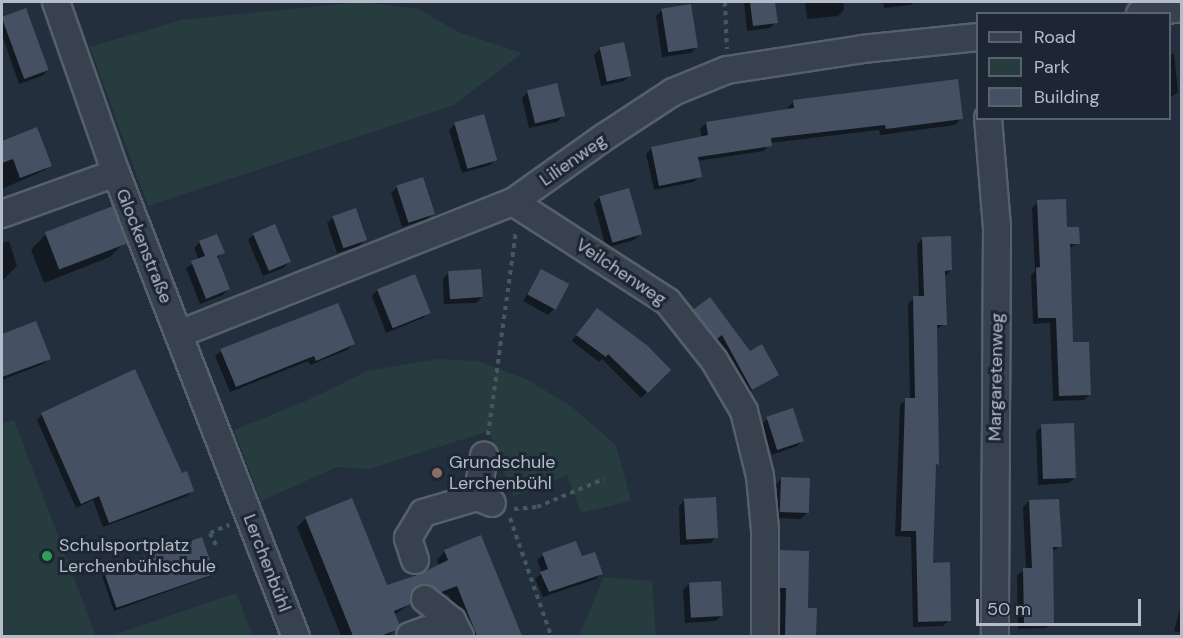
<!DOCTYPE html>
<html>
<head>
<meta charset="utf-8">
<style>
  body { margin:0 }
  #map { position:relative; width:1183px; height:638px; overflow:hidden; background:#242f3e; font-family:"DM Sans",sans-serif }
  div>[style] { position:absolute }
  .green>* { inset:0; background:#263c3f }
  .shadow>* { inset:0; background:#0007; transform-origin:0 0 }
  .building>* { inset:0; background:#455162; transform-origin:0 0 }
  .path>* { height:4px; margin-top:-2px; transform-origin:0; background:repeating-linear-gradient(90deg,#44595c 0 4.5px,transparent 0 9px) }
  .roads { filter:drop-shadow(2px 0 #565f6c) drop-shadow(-2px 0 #565f6c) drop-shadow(0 2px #565f6c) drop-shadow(0 -2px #565f6c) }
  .minor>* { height:26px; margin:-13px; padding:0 13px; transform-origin:13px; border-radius:13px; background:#38414e }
  .dots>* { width:16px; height:16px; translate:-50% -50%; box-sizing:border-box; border:3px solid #1d2633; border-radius:50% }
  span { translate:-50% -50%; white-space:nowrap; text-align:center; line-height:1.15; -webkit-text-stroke:6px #1d2633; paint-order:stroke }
  .street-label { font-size:18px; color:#b4bcc9 }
  .poi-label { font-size:18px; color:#b4bcc9 }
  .left { translate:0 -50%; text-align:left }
  .frame { position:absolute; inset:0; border:3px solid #b4bcc9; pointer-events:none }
  .legend { position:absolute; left:976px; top:12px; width:195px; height:108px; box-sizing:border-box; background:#1d2633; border:2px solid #59626f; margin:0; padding:8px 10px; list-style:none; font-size:18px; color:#b4bcc9 }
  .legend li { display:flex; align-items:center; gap:12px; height:30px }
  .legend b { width:30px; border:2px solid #59626f }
  .scale { position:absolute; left:976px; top:599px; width:165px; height:27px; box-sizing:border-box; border:3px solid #b4bcc9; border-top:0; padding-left:8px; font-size:18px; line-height:21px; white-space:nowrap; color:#b4bcc9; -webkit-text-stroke:4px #1d2633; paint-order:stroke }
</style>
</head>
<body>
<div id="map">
  <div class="green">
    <i style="clip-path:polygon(362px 2px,419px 9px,456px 31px,522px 53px,454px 105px,148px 206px,90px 47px,181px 20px)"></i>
    <i style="clip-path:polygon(437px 359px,478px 361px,528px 380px,572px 407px,616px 445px,631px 501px,581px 513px,567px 475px,533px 490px,513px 496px,489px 431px,369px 469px,337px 467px,261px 501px,234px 430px,308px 400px,367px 371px)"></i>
    <i style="clip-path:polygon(14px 420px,96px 636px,2px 636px,2px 424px)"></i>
    <i style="clip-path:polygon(604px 577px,652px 581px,656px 636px,579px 636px)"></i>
    <i style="clip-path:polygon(236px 593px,253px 636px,111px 636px)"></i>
  </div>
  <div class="shadow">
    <i style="clip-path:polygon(744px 2px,773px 2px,776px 22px,770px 28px,747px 31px)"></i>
    <i style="clip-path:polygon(805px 2px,843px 2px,844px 10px,838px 16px,807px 19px)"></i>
    <i style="clip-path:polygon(883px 2px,915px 2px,911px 5px,884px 8px)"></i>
    <i style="clip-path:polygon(661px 11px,697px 47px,691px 53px,662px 57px,656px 16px)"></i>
    <i style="clip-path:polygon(3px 19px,48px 70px,42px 76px,19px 84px,2px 35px)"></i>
    <i style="clip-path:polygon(623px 44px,630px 76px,624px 81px,601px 86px,594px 55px,600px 49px)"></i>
    <i style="clip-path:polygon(1170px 54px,1174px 54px,1178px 92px,1170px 98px)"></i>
    <i style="clip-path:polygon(528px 92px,563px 116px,557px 122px,529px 128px,522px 98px)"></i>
    <i style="clip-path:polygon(794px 102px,961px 119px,955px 125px,880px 135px,879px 130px,770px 143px,764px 151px,697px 161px,700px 176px,694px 182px,654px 190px,646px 154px,652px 148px,702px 138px,700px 129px,706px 123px,789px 111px,788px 107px)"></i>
    <i style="clip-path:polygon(455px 124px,496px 159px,490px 165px,462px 173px,449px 130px)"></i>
    <i style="clip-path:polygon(36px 129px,50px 165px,45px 170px,2px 189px,2px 142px)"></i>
    <i style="clip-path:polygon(397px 187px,433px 213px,427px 219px,402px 227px,391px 193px)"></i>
    <i style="clip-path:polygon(600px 197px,640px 234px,634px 240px,606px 248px,594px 203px)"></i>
    <i style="clip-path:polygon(1038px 202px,1078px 243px,1068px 249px,1072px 344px,1090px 394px,1084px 400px,1053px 401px,1050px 323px,1033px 324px,1031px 275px,1035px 271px,1032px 208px)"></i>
    <i style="clip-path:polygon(333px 218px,365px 240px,359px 246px,337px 253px,327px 223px)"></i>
    <i style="clip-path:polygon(46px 234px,125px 242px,110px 257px,44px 283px,31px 250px)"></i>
    <i style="clip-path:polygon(254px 234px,289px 262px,283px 268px,263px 276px,248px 240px)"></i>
    <i style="clip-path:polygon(923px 238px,951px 270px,945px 276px,945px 324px,935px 330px,937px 464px,935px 467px,931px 564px,949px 620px,943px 626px,913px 627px,911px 537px,895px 536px,900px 405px,906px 400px,910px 400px,908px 304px,914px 298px,919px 298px,917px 244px)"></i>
    <i style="clip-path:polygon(9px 241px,17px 266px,2px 281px,2px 243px)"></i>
    <i style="clip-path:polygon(200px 242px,223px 252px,217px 259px,228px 289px,223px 295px,200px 304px,186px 268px,199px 260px,194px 248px)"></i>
    <i style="clip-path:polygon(542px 271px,554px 309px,548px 315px,523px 301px)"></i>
    <i style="clip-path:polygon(449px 273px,482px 297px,476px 303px,444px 304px,443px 279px)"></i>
    <i style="clip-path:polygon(414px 276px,429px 312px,423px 318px,386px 333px,372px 296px,377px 290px)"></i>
    <i style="clip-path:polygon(694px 311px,750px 353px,777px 375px,746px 394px,716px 339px,710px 344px,689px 317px)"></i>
    <i style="clip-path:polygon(591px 315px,669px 370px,641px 398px,602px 359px,599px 362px,572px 341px)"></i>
    <i style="clip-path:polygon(35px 323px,49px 359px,43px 364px,2px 380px,2px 336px)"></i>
    <i style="clip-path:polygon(353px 344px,347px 350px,310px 365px,308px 361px,230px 392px,215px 356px,221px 351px)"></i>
    <i style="clip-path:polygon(42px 415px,181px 475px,192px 491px,187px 496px,103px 527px,93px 500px,76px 508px,37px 420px)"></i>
    <i style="clip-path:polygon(767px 419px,803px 440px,797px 446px,772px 455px,761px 425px)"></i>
    <i style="clip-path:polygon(1042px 426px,1075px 478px,1069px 483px,1038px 485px,1036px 432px)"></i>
    <i style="clip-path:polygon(781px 479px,807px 513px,801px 519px,774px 518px,776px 485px)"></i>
    <i style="clip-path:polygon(685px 500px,716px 537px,711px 543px,680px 545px,679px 506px)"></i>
    <i style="clip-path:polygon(1029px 501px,1060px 546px,1051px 552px,1052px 622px,1046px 628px,1018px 629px,1017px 575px,1026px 569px,1023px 507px)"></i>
    <i style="clip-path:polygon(306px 518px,386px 587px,439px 566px,437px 560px,445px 551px,480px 537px,520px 636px,465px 636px,448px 594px,431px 600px,419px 593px,411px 593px,410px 604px,394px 615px,396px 629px,388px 636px,341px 636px,297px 527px)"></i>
    <i style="clip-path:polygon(201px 539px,213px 574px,211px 576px,114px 611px,102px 576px,105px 574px)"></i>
    <i style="clip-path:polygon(575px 543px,581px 558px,601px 574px,596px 579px,543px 597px,535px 579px,542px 573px,537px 560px,543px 555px)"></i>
    <i style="clip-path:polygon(781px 551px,807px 609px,816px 610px,815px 636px,780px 636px,781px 593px,775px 593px,775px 557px)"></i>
    <i style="clip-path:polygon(689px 584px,722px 615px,716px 621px,685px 623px,683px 590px)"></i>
    <i style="clip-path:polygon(1182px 601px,1182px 633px,1174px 631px)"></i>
    <i style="left:1125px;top:635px;width:21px;height:2px"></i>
  </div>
  <div class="building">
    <i style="clip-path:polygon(750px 2px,775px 2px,778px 23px,753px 26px)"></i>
    <i style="left:691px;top:4px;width:44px;height:30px;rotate:81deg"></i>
    <i style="left:26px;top:8px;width:66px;height:26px;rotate:70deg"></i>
    <i style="left:624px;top:42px;width:35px;height:25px;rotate:78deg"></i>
    <i style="clip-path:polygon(958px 79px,963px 119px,886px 129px,885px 125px,771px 138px,772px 146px,698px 157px,702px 177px,659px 186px,651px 147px,708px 135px,706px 122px,794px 108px,793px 100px)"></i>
    <i style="left:557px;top:83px;width:34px;height:31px;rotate:76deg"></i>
    <i style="left:484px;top:114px;width:48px;height:31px;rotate:74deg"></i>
    <i style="clip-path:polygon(37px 127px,52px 166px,20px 178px,13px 159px,2px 163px,2px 141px)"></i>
    <i style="left:423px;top:177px;width:39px;height:28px;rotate:72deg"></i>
    <i style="left:629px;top:188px;width:48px;height:31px;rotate:74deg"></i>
    <i style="clip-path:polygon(1066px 199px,1067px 227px,1079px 227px,1080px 244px,1070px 244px,1073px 342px,1089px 342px,1091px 395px,1059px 396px,1056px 318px,1038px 318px,1036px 268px,1040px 267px,1037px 200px)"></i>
    <i style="left:113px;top:206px;width:40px;height:73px;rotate:69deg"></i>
    <i style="left:356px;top:208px;width:34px;height:25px;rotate:71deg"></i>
    <i style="left:275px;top:224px;width:41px;height:24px;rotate:67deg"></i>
    <i style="clip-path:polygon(217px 234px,225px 253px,217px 256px,230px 289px,206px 299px,191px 261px,205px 256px,199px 241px)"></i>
    <i style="clip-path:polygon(951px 236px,952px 270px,945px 271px,947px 325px,937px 325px,939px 465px,936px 464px,933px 563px,950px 562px,951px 621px,918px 622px,916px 531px,901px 531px,905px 398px,915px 398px,913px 296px,924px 296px,922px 237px)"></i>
    <i style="left:481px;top:269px;width:28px;height:33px;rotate:86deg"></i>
    <i style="left:541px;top:269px;width:32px;height:29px;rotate:28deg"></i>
    <i style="left:415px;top:274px;width:42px;height:41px;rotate:68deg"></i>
    <i style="clip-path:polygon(710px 297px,750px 351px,762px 344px,779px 375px,752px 390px,722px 335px,717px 339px,693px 310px)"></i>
    <i style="clip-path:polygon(338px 303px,355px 344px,316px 361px,314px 356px,236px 387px,220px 349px)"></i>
    <i style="clip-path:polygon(597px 308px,648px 346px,671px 370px,648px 393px,608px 354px,606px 357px,576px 335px)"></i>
    <i style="clip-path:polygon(36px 321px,51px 359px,2px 377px,2px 334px)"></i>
    <i style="clip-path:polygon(135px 369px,182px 473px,187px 471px,194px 491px,109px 523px,99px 496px,81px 504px,41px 413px)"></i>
    <i style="left:793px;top:408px;width:35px;height:28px;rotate:72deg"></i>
    <i style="left:1074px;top:423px;width:55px;height:33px;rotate:88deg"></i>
    <i style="left:781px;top:477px;width:29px;height:35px;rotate:2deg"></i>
    <i style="left:716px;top:497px;width:41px;height:32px;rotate:87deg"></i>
    <i style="clip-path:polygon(352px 498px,387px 585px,420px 574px,448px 560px,444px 550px,481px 535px,522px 636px,477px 636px,457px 586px,441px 592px,427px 584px,413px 590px,411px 604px,394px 611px,400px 626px,397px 630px,380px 636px,353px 636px,305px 517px)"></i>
    <i style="clip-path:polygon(1059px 499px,1062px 547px,1053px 547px,1054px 623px,1024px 623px,1023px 568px,1032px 568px,1029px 500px)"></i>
    <i style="left:202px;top:537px;width:39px;height:104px;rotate:71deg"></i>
    <i style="clip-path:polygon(576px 541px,582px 556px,595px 552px,603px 574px,549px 592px,540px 572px,548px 569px,542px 553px)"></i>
    <i style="clip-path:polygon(780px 550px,809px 551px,808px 608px,817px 608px,816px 636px,785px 636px,786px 588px,780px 588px)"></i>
    <i style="left:721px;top:581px;width:35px;height:32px;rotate:87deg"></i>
  </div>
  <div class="path">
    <i style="left:725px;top:2px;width:47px;rotate:87.6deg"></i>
    <i style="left:488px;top:435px;width:206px;rotate:-82.2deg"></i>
    <i style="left:514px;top:509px;width:23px;rotate:-5deg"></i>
    <i style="left:537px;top:507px;width:73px;rotate:-22.7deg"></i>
    <i style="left:510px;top:518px;width:125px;rotate:70.8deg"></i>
    <i style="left:216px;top:545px;width:13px;rotate:-117deg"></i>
    <i style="left:210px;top:533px;width:21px;rotate:-23deg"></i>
  </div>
  <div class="roads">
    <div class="minor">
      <i style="left:56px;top:2px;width:181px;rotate:70.7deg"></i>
      <i style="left:116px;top:173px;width:497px;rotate:68.8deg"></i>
      <i style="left:1140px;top:14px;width:42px;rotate:-8.1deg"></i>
      <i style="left:988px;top:118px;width:109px;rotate:85.3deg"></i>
      <i style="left:997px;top:227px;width:409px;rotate:90.3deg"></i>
      <i style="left:513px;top:202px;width:184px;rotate:32.8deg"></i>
      <i style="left:668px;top:302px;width:74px;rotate:51.6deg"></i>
      <i style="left:714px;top:360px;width:59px;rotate:59.5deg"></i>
      <i style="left:744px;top:411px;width:67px;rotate:76.2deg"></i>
      <i style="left:760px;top:476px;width:54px;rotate:84.7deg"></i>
      <i style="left:765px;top:530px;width:106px;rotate:90deg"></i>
      <i style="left:2px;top:214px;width:121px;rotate:-19.8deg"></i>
      <i style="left:179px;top:334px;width:359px;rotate:-21.6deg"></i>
      <i style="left:513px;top:202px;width:114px;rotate:-35.4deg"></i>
      <i style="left:606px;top:136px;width:80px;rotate:-33.3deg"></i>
      <i style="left:673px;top:92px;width:58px;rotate:-22.2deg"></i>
      <i style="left:727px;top:70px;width:137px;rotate:-8.8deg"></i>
      <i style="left:862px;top:49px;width:117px;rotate:-5.9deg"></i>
      <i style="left:477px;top:497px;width:42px;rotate:-80.3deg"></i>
      <i style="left:415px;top:560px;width:23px;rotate:-108deg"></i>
      <i style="left:408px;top:538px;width:29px;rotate:-59deg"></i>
      <i style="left:423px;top:513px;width:56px;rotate:-16.5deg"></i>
      <i style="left:477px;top:497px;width:16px;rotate:22deg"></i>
      <i style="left:425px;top:599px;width:35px;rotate:39deg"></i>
      <i style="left:452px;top:621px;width:17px;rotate:62deg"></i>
      <i style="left:410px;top:636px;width:45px;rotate:-19.7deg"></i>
    </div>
  </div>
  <div class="dots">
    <i style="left:437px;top:473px;background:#8d6e63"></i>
    <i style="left:47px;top:556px;background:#2e9e5b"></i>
  </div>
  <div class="street-label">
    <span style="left:573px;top:160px;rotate:-35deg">Lilienweg</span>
    <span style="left:144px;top:246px;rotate:68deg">Glockenstraße</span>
    <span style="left:621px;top:272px;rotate:34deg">Veilchenweg</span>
    <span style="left:996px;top:377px;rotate:-89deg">Margaretenweg</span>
    <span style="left:267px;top:563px;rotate:69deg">Lerchenbühl</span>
  </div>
  <div class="poi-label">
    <span class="left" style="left:449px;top:473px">Grundschule<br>Lerchenbühl</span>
    <span class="left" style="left:59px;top:556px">Schulsportplatz<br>Lerchenbühlschule</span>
  </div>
  <div class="frame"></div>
  <ul class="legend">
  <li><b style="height:8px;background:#38414e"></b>Road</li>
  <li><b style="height:16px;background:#263c3f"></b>Park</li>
  <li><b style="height:16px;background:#455162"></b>Building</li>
  </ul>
  <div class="scale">50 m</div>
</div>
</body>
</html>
